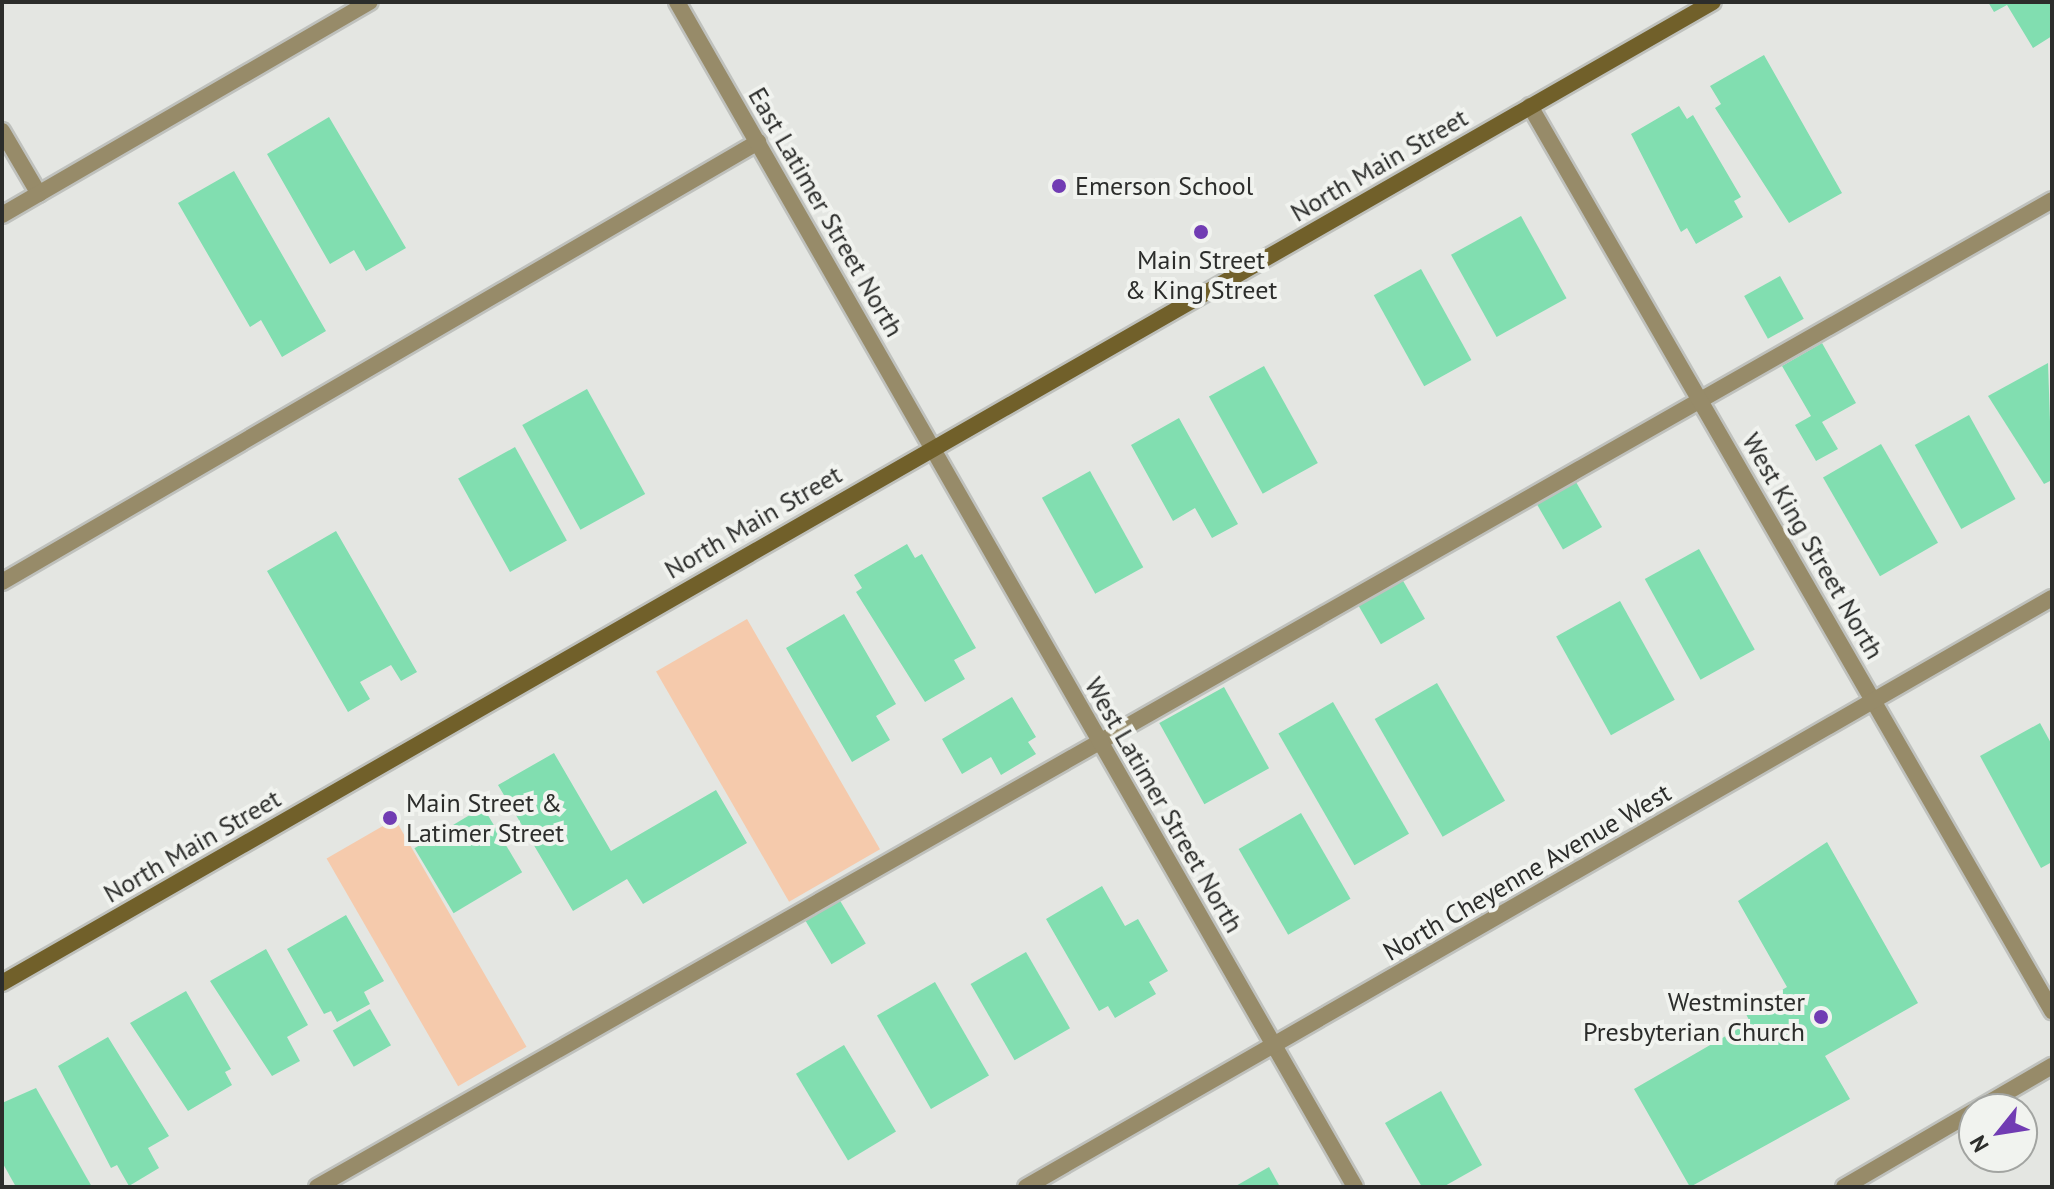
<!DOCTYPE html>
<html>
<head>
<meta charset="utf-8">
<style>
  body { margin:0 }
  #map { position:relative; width:2054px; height:1189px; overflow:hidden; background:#e4e6e2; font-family:"PT Sans",sans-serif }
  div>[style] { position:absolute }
  .green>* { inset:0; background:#f5caac; transform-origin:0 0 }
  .building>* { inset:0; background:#81deb0; transform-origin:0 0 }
  .roads { filter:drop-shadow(2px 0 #bfc1bd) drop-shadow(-2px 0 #bfc1bd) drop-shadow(0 2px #bfc1bd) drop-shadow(0 -2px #bfc1bd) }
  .lane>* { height:16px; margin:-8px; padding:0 8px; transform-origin:8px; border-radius:8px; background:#978b69 }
  .street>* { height:16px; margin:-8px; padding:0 8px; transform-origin:8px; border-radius:8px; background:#978b69 }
  .secondary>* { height:16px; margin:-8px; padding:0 8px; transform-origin:8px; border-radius:8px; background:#71602a }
  .dots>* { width:22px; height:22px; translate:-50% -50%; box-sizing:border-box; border:4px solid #f1f3ef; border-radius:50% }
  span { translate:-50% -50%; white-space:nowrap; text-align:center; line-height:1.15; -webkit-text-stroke:8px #f1f3ef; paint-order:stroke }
  .street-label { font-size:26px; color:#2c2d2b }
  .poi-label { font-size:26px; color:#2c2d2b }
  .left { translate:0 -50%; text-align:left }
  .right { translate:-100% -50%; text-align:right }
  .frame { position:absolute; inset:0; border:4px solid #2c2d2b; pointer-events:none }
  .north { position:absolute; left:1958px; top:1093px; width:80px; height:80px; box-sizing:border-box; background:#f1f3ef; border:2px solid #a2a4a1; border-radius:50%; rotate:240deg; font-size:22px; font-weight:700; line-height:32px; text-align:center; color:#2c2d2b }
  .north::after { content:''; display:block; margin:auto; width:28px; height:36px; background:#713cb3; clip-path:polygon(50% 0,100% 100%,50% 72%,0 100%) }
</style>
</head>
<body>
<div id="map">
  <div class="green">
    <i style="left:747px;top:619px;width:266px;height:105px;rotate:60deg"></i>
    <i style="left:395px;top:819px;width:263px;height:79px;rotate:60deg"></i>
  </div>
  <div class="building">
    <i style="clip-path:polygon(1988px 2px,2052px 2px,2052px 36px,2033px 48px,2007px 5px,1994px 12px)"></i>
    <i style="clip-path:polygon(1764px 55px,1842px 193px,1789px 223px,1715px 108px,1721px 104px,1710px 86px)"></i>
    <i style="clip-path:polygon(1679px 106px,1687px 119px,1693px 115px,1741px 197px,1734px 201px,1743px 217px,1696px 244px,1687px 228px,1681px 232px,1631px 134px)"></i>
    <i style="clip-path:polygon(329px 117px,406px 248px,366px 271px,354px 250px,330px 264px,267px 154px)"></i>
    <i style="clip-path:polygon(234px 171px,326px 331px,282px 357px,261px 320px,250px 327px,178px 203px)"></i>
    <i style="left:1521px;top:216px;width:94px;height:80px;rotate:61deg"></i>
    <i style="left:1421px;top:269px;width:104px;height:54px;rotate:61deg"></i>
    <i style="left:1780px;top:276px;width:49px;height:41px;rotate:61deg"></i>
    <i style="clip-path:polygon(1822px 343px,1856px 403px,1822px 422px,1838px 449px,1816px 461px,1795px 425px,1811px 416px,1782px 366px)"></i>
    <i style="clip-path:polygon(2048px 363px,2052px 480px,2044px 484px,1988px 396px)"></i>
    <i style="left:1264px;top:366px;width:111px;height:63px;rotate:61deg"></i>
    <i style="left:587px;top:389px;width:120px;height:74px;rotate:61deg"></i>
    <i style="left:1969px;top:415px;width:96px;height:62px;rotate:61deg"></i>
    <i style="clip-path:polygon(1179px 418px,1238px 524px,1212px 538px,1195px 508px,1173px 521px,1131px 445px)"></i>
    <i style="left:1881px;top:444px;width:114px;height:67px;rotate:60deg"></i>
    <i style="left:515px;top:447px;width:107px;height:65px;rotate:61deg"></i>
    <i style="left:1090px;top:471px;width:110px;height:55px;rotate:61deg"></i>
    <i style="left:1576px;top:482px;width:52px;height:45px;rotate:60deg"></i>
    <i style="clip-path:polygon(336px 531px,417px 672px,401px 681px,391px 665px,360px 682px,370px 699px,348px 712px,267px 571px)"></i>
    <i style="clip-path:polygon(907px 544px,915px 558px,922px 554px,976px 648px,954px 660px,965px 679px,925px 702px,856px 592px,862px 588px,854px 575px)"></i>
    <i style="left:1699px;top:549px;width:115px;height:62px;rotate:61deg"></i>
    <i style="left:1402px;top:579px;width:46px;height:51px;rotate:60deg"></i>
    <i style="left:1620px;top:601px;width:113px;height:73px;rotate:61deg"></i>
    <i style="clip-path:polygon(844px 614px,896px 704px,876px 716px,890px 740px,852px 762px,786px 648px)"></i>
    <i style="left:1437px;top:683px;width:136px;height:72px;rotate:60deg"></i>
    <i style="left:1224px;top:687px;width:93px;height:74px;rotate:61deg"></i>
    <i style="clip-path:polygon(1012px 697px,1036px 737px,1028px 742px,1036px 754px,1001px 775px,991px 757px,962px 774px,942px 739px)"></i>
    <i style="left:1333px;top:702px;width:152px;height:63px;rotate:60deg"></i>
    <i style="clip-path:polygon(2040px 723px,2052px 745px,2052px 862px,2041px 868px,1980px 756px)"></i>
    <i style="clip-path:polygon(554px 753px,611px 851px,716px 790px,747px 843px,643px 904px,627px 879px,573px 911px,498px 785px)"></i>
    <i style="left:483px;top:807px;width:76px;height:80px;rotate:59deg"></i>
    <i style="left:1301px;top:813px;width:99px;height:72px;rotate:60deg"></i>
    <i style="clip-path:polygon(1827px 842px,1918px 1003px,1825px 1056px,1850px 1099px,1690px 1187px,1634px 1089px,1750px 1022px,1745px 1012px,1787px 987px,1738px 901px)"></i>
    <i style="clip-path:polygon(1102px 886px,1125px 926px,1138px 919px,1168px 971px,1149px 982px,1156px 994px,1115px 1018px,1108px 1006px,1099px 1011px,1046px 919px)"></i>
    <i style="left:839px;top:899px;width:52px;height:40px;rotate:59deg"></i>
    <i style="clip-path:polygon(346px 915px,384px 981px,364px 992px,370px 1004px,337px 1022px,331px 1011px,324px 1014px,287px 949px)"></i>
    <i style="clip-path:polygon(266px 949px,308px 1025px,287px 1037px,300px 1061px,272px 1076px,210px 981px)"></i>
    <i style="left:1026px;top:952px;width:88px;height:64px;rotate:60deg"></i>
    <i style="left:935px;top:982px;width:108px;height:67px;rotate:60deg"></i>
    <i style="clip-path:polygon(186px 991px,231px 1069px,225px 1072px,232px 1085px,188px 1111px,130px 1023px)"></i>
    <i style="left:370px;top:1009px;width:42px;height:43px;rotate:60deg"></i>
    <i style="clip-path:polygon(108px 1037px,169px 1136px,148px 1148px,159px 1168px,129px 1186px,117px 1165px,111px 1168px,58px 1066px)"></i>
    <i style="left:844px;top:1045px;width:101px;height:56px;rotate:59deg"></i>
    <i style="clip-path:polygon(36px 1088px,92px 1187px,16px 1187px,2px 1162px,2px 1103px)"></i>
    <i style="clip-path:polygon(1441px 1091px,1482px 1165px,1443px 1187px,1422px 1187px,1385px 1123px)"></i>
    <i style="clip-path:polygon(1269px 1167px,1280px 1187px,1234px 1187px)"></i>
  </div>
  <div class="roads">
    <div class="lane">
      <i style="left:2px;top:582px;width:875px;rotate:-30.2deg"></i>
      <i style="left:1978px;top:1109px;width:86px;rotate:-30.2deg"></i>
      <i style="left:317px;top:1187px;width:1996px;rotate:-29.63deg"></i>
      <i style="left:1844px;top:1187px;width:151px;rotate:-30.3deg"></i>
    </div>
    <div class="street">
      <i style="left:677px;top:2px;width:1365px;rotate:60.22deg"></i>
      <i style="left:1530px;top:106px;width:1045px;rotate:60.02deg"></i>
      <i style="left:2px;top:131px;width:73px;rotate:59.6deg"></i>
      <i style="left:2px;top:215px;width:425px;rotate:-30.1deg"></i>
      <i style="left:1026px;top:1187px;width:1183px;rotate:-29.86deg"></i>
    </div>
    <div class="secondary">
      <i style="left:2px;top:983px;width:1972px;rotate:-29.83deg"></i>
    </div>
  </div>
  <div class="dots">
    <i style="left:1059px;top:186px;background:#713cb3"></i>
    <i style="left:1201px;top:232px;background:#713cb3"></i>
    <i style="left:390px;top:818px;background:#713cb3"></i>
    <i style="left:1821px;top:1017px;background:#713cb3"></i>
  </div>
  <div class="street-label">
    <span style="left:1379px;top:165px;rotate:-30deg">North Main Street</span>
    <span style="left:826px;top:212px;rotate:60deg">East Latimer Street North</span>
    <span style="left:753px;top:522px;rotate:-30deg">North Main Street</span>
    <span style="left:1813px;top:546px;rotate:60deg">West King Street North</span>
    <span style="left:1164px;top:805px;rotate:60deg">West Latimer Street North</span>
    <span style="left:192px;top:846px;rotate:-30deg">North Main Street</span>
    <span style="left:1527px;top:872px;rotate:-30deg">North Cheyenne Avenue West</span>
  </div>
  <div class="poi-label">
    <span class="left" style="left:1075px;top:186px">Emerson School</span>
    <span style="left:1201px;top:275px">Main Street<br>&amp; King Street</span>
    <span class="left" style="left:406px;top:818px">Main Street &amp;<br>Latimer Street</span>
    <span class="right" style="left:1805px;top:1017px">Westminster<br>Presbyterian Church</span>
  </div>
  <div class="frame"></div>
  <div class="north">N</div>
</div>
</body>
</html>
